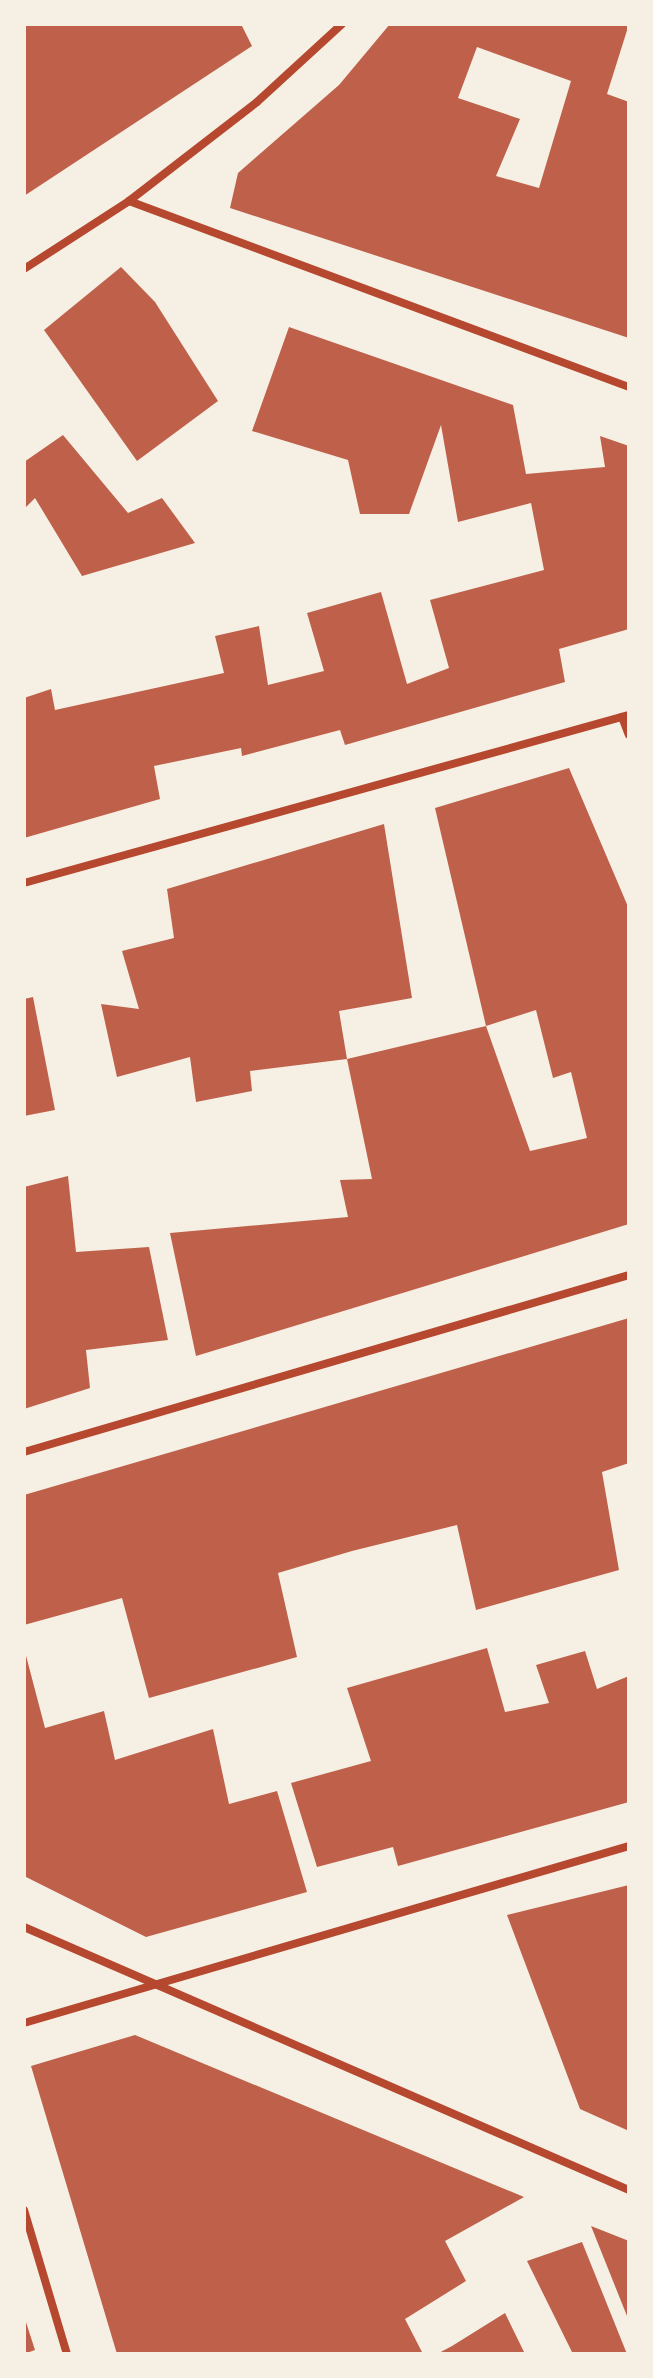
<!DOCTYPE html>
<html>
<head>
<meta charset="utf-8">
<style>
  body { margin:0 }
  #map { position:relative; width:653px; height:2378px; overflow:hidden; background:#f6efe4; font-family:"Golos Text",sans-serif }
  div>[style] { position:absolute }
  .building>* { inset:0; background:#bf614a }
  .minor>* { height:8px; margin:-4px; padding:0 4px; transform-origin:4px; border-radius:4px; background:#b5482f }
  span { translate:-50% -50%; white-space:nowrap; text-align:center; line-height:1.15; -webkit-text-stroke:8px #f6efe4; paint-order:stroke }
  .frame { position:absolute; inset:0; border:26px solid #f6efe4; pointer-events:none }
</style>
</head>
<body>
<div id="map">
  <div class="building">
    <i style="clip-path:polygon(24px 24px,241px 24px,252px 46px,24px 196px)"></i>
    <i style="clip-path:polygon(evenodd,390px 24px,629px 24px,607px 94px,629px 102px,629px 338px,230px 208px,238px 173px,339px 85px,390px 24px,477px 47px,571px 81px,539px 188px,496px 176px,520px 119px,458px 98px,477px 47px)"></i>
    <i style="clip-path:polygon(121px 267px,155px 302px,218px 401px,137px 461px,44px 330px)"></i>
    <i style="clip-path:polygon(289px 327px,513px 405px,526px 474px,605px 467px,600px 436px,629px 446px,629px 629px,559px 649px,565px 682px,345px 745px,340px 730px,242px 756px,241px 748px,154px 766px,160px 799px,24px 838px,24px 698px,51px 689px,55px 710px,224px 673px,215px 636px,259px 626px,268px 685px,324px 671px,307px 613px,381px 592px,407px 684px,449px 668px,430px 600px,544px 570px,531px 503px,458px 522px,441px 425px,409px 514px,360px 514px,348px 460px,252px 431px)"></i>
    <i style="clip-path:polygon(63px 435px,128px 513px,162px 498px,195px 543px,82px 576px,35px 498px,24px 509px,24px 462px)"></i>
    <i style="clip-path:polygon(evenodd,569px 768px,629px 909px,629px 1224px,196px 1356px,170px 1233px,348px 1217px,340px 1180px,372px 1179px,347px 1059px,250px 1071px,252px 1091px,196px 1102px,190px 1057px,117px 1077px,101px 1004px,139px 1009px,122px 951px,174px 938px,167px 889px,384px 824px,412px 998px,339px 1011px,347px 1059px,486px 1026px,435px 808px,569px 768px,536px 1010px,553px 1078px,571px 1072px,587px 1138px,530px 1151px,486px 1026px,536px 1010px)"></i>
    <i style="clip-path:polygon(33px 997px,55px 1110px,24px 1116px,24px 999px)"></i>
    <i style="clip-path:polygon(68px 1176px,76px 1252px,149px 1247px,168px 1340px,86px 1350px,90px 1388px,24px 1409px,24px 1187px)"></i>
    <i style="clip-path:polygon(629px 1318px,629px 1463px,602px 1472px,619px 1570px,476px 1610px,457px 1525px,352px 1551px,278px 1573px,297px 1657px,149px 1698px,122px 1598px,24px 1625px,24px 1495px)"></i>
    <i style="clip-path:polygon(24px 1648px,45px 1728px,104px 1711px,115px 1760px,213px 1729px,229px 1804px,277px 1791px,307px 1892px,146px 1937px,24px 1876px)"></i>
    <i style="clip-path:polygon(487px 1648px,505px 1712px,549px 1703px,536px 1665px,585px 1651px,597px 1689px,629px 1676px,629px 1802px,398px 1866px,393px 1847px,317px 1867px,291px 1783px,371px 1761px,347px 1688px)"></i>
    <i style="clip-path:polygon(629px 1885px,629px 2131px,580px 2109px,507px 1915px)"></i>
    <i style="clip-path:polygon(135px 2035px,524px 2197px,445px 2241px,466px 2281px,405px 2319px,423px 2354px,117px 2354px,31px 2066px)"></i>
    <i style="clip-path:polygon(591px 2226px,629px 2241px,629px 2321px)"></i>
    <i style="clip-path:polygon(582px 2242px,627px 2354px,573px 2354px,527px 2261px)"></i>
    <i style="clip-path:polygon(505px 2313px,525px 2354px,437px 2354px,452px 2346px)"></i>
    <i style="clip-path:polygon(24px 2316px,35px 2350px,24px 2354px)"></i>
  </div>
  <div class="minor">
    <i style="left:129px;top:201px;width:533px;rotate:20.41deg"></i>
    <i style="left:24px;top:269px;width:125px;rotate:-32.9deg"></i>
    <i style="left:129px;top:201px;width:162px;rotate:-37.7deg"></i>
    <i style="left:257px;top:102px;width:115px;rotate:-42.5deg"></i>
    <i style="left:622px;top:717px;width:19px;rotate:69deg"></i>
    <i style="left:24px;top:883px;width:628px;rotate:-15.52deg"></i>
    <i style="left:24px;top:1452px;width:630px;rotate:-16.31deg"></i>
    <i style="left:24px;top:1927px;width:660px;rotate:23.5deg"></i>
    <i style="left:24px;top:2023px;width:630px;rotate:-16.31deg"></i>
    <i style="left:24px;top:2210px;width:150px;rotate:73.4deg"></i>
  </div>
  <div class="frame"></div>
</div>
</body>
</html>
